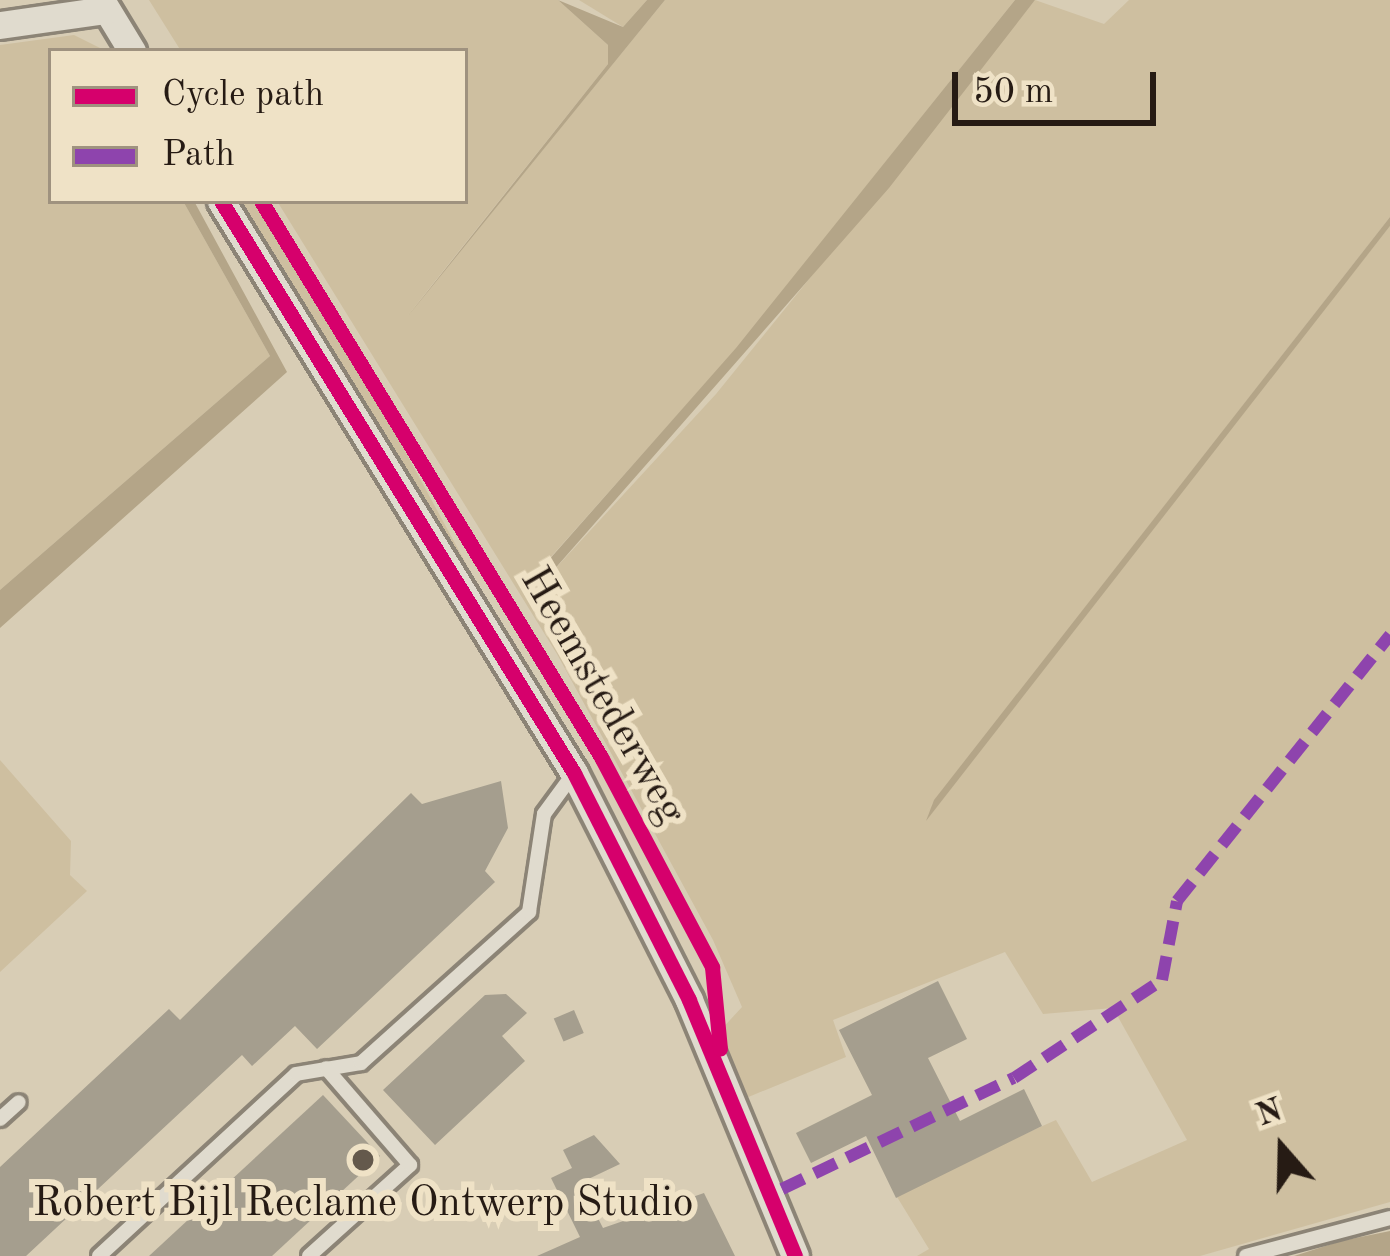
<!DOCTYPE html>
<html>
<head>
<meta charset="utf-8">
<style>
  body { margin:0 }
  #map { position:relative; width:1390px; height:1256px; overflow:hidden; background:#d8cdb5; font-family:"Old Standard TT",serif }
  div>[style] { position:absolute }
  .green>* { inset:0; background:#cebfa0 }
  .water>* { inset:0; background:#b4a588 }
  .building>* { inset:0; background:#a59e8e; transform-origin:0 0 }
  .roads { filter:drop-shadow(3px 0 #8c8476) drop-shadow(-3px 0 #8c8476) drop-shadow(0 3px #8c8476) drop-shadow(0 -3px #8c8476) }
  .lane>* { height:14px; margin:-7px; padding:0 7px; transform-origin:7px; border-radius:7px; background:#e0dbce }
  .street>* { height:27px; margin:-13.5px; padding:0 13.5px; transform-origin:13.5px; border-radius:13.5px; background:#e0dbce }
  .quiet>* { height:12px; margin-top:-6px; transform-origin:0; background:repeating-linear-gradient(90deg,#8e44ad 0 24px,transparent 0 36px) }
  .cycleway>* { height:15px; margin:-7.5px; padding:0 7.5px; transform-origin:7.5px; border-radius:7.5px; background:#d6006c }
  .dots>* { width:33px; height:33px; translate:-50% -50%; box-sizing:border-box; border:6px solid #efe2c6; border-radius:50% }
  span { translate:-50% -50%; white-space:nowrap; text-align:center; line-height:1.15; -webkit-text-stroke:12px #efe2c6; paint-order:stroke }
  .street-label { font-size:42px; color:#261b14 }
  .poi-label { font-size:42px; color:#261b14 }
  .legend { position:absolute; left:48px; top:48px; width:420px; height:156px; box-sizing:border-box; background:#efe2c6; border:3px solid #9f927f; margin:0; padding:15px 21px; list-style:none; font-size:36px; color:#261b14 }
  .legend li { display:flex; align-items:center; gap:24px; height:60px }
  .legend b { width:60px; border:3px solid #9f927f }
  .north { position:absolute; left:1222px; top:1088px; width:120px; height:120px; -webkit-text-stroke:9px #efe2c6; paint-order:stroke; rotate:340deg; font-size:33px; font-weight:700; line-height:48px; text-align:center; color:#261b14 }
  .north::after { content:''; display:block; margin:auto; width:42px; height:54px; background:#261b14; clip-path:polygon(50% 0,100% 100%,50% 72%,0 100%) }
  .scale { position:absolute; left:952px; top:72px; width:204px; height:54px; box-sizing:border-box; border:6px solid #261b14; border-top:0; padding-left:15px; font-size:36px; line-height:42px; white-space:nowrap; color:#261b14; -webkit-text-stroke:9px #efe2c6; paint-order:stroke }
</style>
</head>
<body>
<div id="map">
  <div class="green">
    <i style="clip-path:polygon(149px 0,558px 0,608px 45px,608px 64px,408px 315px,665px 0,1015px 0,736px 349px,525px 586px,530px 596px,716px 394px,1035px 0,1104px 24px,1129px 0,1390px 0,1390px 217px,922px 817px,1390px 226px,1390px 1202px,1200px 1256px,917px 1256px,929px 1249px,894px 1192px,1056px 1120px,1092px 1182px,1187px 1140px,1113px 1008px,1043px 1014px,1005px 952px,833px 1020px,846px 1057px,746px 1098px,718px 1033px,742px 1007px,713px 940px,557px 654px,277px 201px,465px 201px,465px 51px,181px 51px)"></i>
    <i style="clip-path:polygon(579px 0,647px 0,623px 27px)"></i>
    <i style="clip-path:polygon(74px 35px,106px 51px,51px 51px,51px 201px,183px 201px,270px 356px,0 590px,0 45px)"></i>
    <i style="clip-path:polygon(233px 201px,257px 201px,337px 325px,498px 623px)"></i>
    <i style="clip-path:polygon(0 760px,71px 841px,70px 875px,87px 891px,0 972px)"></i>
  </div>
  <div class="water">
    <i style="clip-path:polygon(558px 0,623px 27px,647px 0,665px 0,408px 316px,608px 64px,608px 45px)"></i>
    <i style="clip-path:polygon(1015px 0,1035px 0,889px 188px,530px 597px,525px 587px,736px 348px)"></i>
    <i style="clip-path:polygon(183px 201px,194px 201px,287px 372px,0 628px,0 590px,270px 356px)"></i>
    <i style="clip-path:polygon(1390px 217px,1390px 226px,926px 821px,934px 800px)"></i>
    <i style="clip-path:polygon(1390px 1231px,1390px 1256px,1294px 1256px,1341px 1241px)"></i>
  </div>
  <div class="building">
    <i style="clip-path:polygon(501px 781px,508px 828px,485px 871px,495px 882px,317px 1049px,295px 1026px,252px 1066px,242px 1055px,26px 1256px,0 1256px,0 1167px,169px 1009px,180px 1020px,411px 793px,422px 804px)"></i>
    <i style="clip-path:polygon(938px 981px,967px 1039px,928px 1058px,960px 1121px,1024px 1089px,1042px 1126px,896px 1198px,866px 1136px,811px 1163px,796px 1133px,872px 1095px,839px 1030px)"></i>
    <i style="clip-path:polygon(506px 994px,527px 1013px,502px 1036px,525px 1061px,435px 1145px,383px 1090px,485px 995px)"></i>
    <i style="left:574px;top:1010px;width:25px;height:22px;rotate:67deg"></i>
    <i style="clip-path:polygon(323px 1095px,380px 1156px,272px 1256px,149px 1256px)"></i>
    <i style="clip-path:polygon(594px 1135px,620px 1164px,580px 1183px,603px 1228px,704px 1193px,735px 1256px,537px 1256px,580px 1237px,551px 1178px,572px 1168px,563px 1150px)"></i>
  </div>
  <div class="roads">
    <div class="lane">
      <i style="left:0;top:1119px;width:25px;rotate:-42deg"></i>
      <i style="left:99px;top:1256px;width:268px;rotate:-42.7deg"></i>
      <i style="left:296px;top:1074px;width:66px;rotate:-9.6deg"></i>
      <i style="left:361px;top:1063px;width:226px;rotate:-41.9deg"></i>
      <i style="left:529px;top:912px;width:99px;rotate:-81.3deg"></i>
      <i style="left:544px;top:814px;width:51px;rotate:-53.8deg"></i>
      <i style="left:309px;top:1256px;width:136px;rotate:-42deg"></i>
      <i style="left:410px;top:1165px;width:128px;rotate:-130.9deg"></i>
      <i style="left:1246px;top:1256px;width:149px;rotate:-14.8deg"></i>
    </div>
    <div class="street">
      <i style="left:101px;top:0;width:60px;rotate:58.7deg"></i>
      <i style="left:0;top:25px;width:107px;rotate:-8.1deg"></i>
      <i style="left:221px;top:201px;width:672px;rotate:58.32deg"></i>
      <i style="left:574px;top:773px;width:254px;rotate:63.1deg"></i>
      <i style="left:689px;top:1000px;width:277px;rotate:67.5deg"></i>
    </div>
  </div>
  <div class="quiet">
    <i style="left:782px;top:1189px;width:257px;rotate:-25.6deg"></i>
    <i style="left:1014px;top:1078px;width:178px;rotate:-33.5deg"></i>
    <i style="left:1162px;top:980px;width:80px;rotate:-79.2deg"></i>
    <i style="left:1177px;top:901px;width:341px;rotate:-51.3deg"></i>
  </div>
  <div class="cycleway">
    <i style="left:221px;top:201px;width:672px;rotate:58.32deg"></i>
    <i style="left:574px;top:773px;width:254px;rotate:63.1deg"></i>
    <i style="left:689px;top:1000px;width:277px;rotate:67.5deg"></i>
    <i style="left:261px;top:201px;width:652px;rotate:58.55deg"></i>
    <i style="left:601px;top:757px;width:238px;rotate:62.1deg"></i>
    <i style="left:712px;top:967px;width:82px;rotate:84.4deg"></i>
  </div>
  <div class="dots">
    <i style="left:363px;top:1160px;background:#64594c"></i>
  </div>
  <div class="street-label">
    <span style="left:602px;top:696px;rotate:60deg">Heemstederweg</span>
  </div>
  <div class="poi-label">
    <span style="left:363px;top:1204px">Robert Bijl Reclame Ontwerp Studio</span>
  </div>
  <ul class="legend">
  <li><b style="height:15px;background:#d6006c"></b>Cycle path</li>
  <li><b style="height:15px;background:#8e44ad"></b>Path</li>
  </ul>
  <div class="north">N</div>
  <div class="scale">50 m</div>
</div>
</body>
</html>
